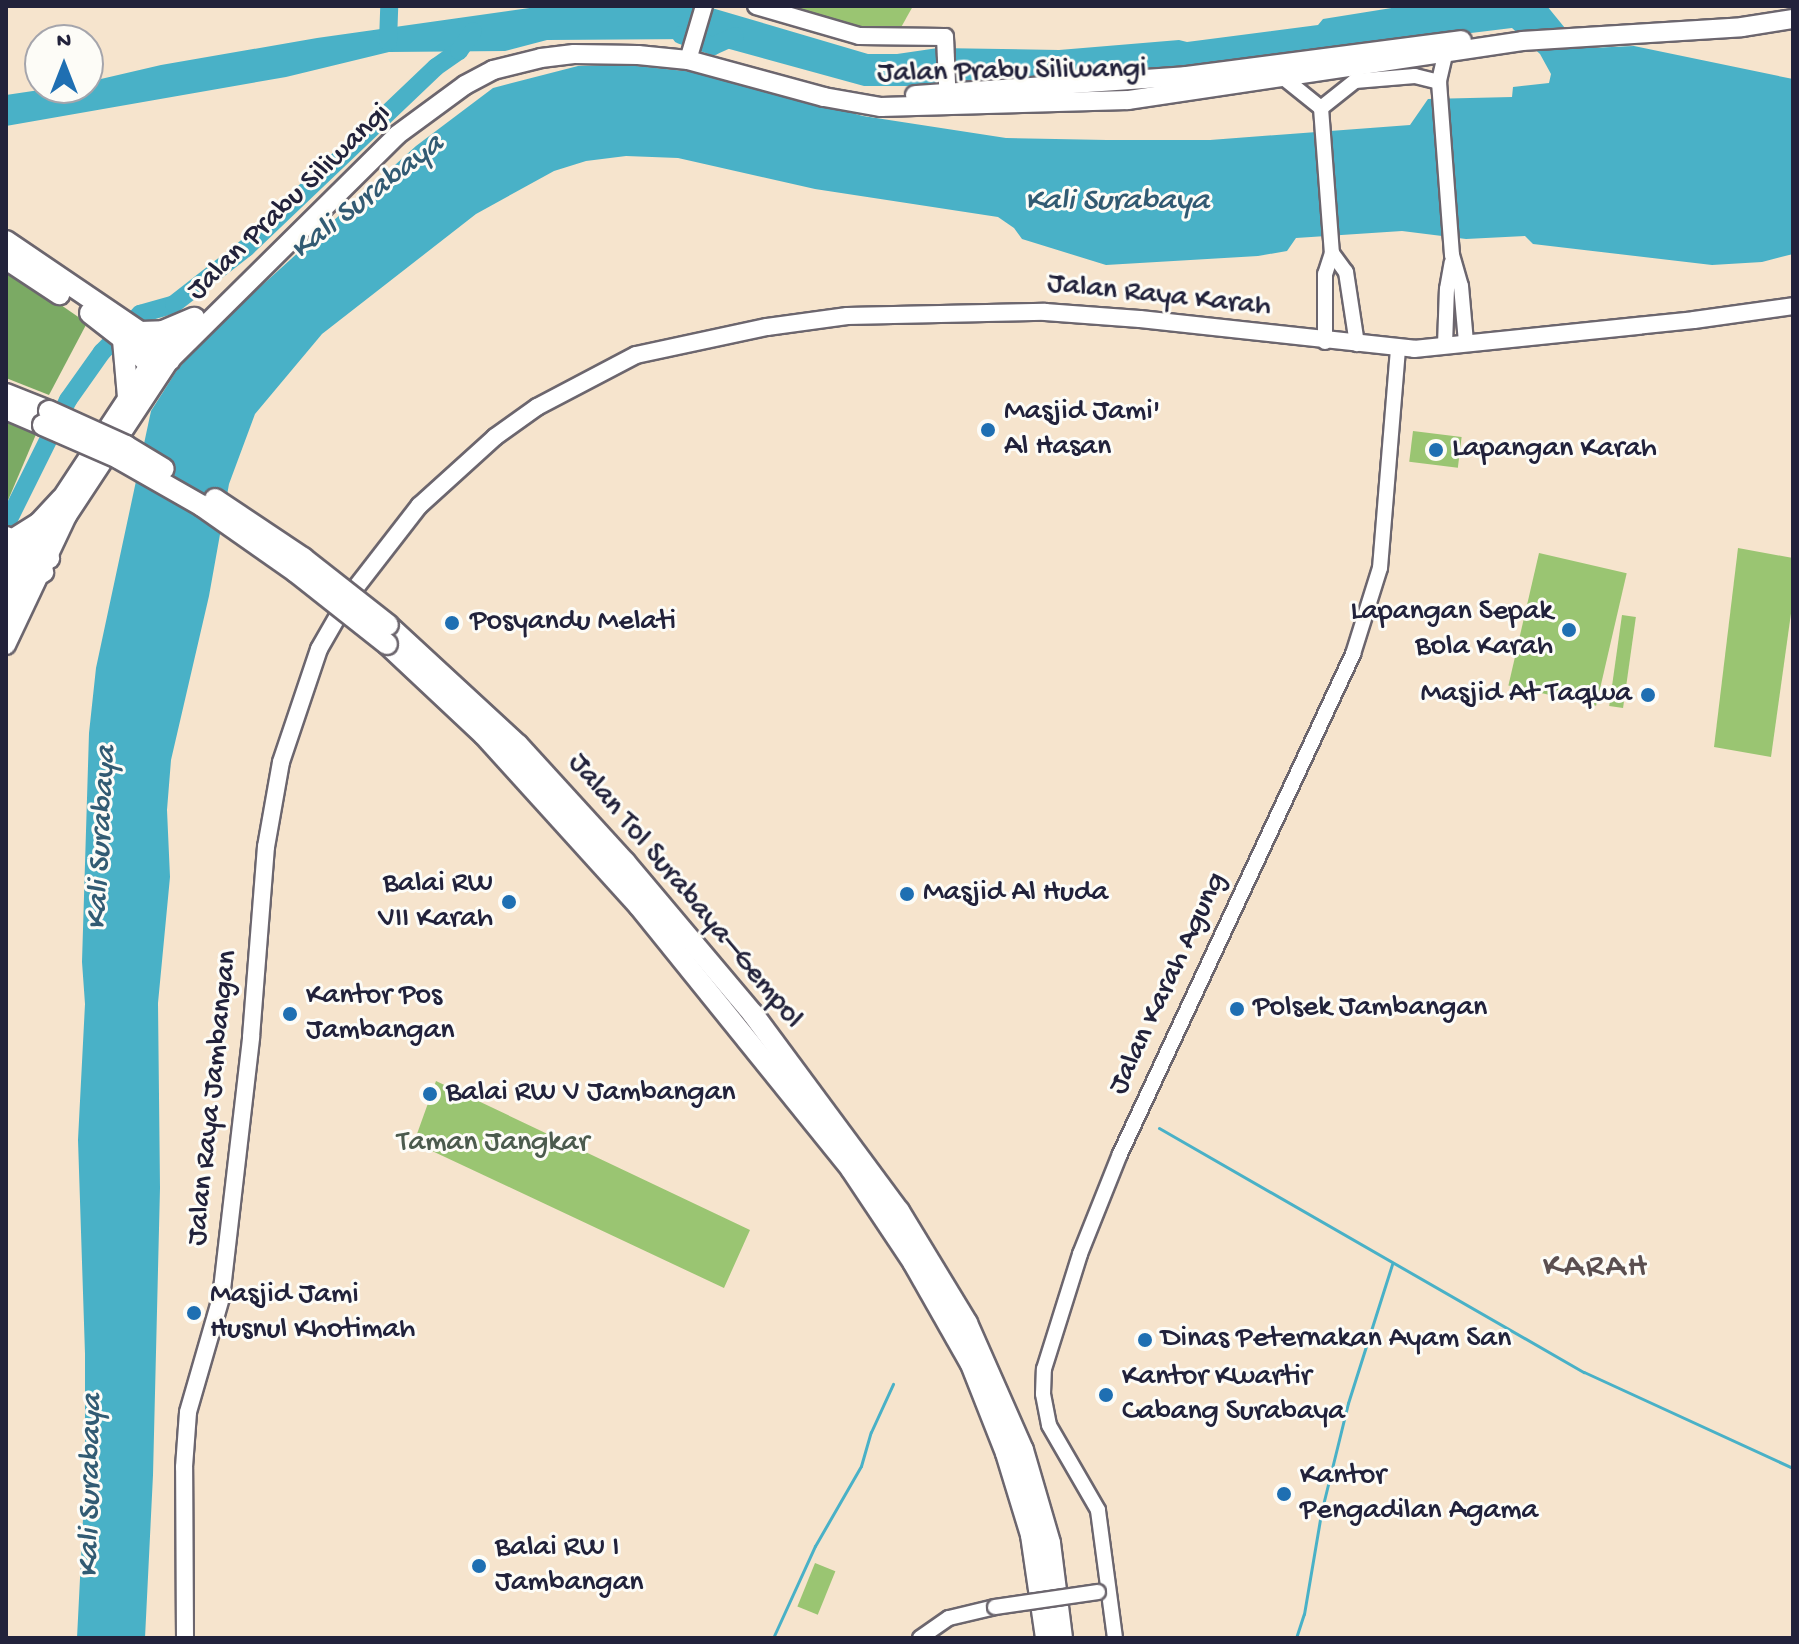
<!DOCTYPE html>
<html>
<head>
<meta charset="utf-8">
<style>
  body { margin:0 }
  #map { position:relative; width:1799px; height:1644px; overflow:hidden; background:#f6e4cd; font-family:"Gochi Hand",sans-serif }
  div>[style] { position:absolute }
  .green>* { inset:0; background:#9ac572; transform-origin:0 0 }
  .forest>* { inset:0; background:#7baa64 }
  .water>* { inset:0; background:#49b1c7 }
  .stream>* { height:3px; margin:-1.5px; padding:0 1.5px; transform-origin:1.5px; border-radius:1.5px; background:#49b1c7 }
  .river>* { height:18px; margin:-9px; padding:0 9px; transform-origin:9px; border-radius:9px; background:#49b1c7 }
  .roads { filter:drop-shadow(2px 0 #6c666e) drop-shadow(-2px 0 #6c666e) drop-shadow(0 2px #6c666e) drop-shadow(0 -2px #6c666e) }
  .tertiary>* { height:14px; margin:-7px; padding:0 7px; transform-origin:7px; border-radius:7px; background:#fff }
  .secondary>* { height:16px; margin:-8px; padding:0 8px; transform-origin:8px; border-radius:8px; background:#fff }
  .primary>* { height:18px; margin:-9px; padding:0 9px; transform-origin:9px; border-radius:9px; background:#fff }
  .motorway>* { height:20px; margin:-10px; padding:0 10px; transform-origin:10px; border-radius:10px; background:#fff }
  .bridges { filter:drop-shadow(2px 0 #6c666e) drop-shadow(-2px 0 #6c666e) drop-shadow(0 2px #6c666e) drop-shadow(0 -2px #6c666e) }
  .tertiary-bridge>* { height:14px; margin:-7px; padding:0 7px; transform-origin:7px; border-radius:7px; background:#fff }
  .motorway-bridge>* { height:20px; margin:-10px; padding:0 10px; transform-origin:10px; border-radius:10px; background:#fff }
  .dots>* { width:22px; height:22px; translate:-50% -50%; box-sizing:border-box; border:4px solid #fdfcf7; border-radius:50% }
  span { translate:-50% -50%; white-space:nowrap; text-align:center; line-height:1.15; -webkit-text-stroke:6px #fdfcf7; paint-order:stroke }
  .street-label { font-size:30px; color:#22223b }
  .poi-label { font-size:30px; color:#22223b }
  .left { translate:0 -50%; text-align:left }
  .right { translate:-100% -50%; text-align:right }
  .park-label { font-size:30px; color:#4c5b4e }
  .water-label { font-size:32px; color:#325b73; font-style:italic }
  .quarter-label { font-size:34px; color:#5b4f50; letter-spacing:2px }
  .frame { position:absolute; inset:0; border:8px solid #22223b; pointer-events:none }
  .north { position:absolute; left:24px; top:24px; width:80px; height:80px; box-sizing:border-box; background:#fdfcf7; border:2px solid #a5a5ac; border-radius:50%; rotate:0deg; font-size:22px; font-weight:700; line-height:32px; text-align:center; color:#22223b }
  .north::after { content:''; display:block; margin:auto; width:28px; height:36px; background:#1f6fb2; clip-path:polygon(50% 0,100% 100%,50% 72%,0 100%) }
</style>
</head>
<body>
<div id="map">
  <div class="green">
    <i style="clip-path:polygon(769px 6px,913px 6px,899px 31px,864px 33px)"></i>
    <i style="left:1413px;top:431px;width:49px;height:31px;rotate:7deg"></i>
    <i style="clip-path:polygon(1738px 548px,1793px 558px,1793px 599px,1771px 757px,1714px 747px)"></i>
    <i style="left:1539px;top:553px;width:90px;height:136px;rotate:13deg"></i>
    <i style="left:1622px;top:615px;width:14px;height:92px;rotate:8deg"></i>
    <i style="clip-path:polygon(436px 1081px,750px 1230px,724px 1288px,430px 1150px,413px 1145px)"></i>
    <i style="left:815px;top:1563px;width:22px;height:47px;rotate:22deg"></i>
  </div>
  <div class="forest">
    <i style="clip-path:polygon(6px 267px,87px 323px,49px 395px,6px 378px)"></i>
    <i style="clip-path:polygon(6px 419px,37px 432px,6px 505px)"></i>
  </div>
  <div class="water">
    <i style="clip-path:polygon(544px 6px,705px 6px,868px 54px,897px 54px,938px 48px,1059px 50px,1179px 40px,1187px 42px,1318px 25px,1323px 19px,1404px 6px,1547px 6px,1578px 44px,1590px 48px,1634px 46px,1793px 79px,1793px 254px,1762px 262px,1712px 265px,1533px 244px,1525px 236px,1466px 239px,1402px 231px,1296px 238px,1287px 251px,1258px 256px,1106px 265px,1022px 239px,1014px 228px,998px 217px,815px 189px,678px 158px,626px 156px,586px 161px,554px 171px,476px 214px,322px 334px,255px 414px,229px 484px,209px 596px,171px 760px,167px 810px,170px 877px,158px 1003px,160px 1188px,153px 1475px,145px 1638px,77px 1638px,85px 1479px,85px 1354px,78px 1140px,85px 1004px,82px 962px,89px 733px,96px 668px,151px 411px,177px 370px,217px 326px,416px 146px,493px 88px,578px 66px,627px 65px,704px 73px,863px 116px,1006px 138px,1107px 140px,1210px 140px,1410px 125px,1428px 99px,1512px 97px,1513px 87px,1549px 83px,1551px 74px,1540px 54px,1512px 28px,1152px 72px,942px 86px,864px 86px,693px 39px,547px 40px,505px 51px,389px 52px,286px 77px,6px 126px,6px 95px,53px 88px,88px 88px,88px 82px,161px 65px,317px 38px)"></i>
  </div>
  <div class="stream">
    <i style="left:1159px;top:1128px;width:490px;rotate:29.9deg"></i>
    <i style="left:1584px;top:1372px;width:230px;rotate:24.7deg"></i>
    <i style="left:773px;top:1638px;width:101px;rotate:-65.5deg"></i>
    <i style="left:815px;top:1546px;width:92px;rotate:-60.1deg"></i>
    <i style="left:861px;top:1466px;width:35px;rotate:-74deg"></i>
    <i style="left:871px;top:1432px;width:53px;rotate:-65.4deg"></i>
    <i style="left:1296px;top:1638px;width:25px;rotate:-72deg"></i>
    <i style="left:1304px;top:1614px;width:102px;rotate:-80.4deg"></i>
    <i style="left:1321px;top:1513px;width:113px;rotate:-76.2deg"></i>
    <i style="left:1348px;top:1403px;width:146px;rotate:-72.4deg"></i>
  </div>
  <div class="river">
    <i style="left:681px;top:35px;width:34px;rotate:19deg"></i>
    <i style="left:713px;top:46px;width:24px;rotate:-24deg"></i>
    <i style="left:388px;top:42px;width:36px;rotate:-88deg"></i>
    <i style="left:6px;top:525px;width:140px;rotate:-63.6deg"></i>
    <i style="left:68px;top:400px;width:59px;rotate:-54.7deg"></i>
    <i style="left:102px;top:352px;width:54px;rotate:-45deg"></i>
    <i style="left:140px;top:314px;width:35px;rotate:-16deg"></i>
    <i style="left:174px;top:304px;width:91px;rotate:-37.9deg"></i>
    <i style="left:246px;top:248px;width:262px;rotate:-43.6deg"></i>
    <i style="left:436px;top:67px;width:28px;rotate:-35deg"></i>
    <i style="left:459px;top:51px;width:24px;rotate:-55deg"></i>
  </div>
  <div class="roads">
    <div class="tertiary">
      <i style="left:1445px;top:55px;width:28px;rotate:103deg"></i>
      <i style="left:1439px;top:82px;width:173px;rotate:85.7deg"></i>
      <i style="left:1452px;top:255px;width:32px;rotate:74deg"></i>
      <i style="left:1461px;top:286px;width:56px;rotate:84.9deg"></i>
      <i style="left:1285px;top:79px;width:46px;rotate:38.9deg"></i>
      <i style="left:1321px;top:108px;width:145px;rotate:85.7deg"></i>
      <i style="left:1332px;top:253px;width:22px;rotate:108deg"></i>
      <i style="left:1325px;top:274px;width:68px;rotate:90deg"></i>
      <i style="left:1321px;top:108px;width:43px;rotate:-38.5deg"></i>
      <i style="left:1355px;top:81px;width:60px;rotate:-4.8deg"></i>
      <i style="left:1415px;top:76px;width:25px;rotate:14deg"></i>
      <i style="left:1332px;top:253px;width:24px;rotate:54deg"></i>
      <i style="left:1346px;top:272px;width:73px;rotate:81.3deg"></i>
      <i style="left:1445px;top:345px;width:56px;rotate:-88deg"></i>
      <i style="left:1447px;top:289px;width:27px;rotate:-80deg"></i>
      <i style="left:920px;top:1638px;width:35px;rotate:-35deg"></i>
      <i style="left:949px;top:1618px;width:47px;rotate:-13.4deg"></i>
      <i style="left:1115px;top:1638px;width:129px;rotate:-97.6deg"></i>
      <i style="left:1098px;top:1510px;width:98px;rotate:-120deg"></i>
      <i style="left:1049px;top:1425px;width:32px;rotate:-101deg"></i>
      <i style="left:1043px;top:1394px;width:25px;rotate:-88deg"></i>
      <i style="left:1044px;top:1369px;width:121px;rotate:-72.6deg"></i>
      <i style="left:1080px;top:1254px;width:108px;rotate:-68.2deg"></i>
      <i style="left:1120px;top:1154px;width:552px;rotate:-65.01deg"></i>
      <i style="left:1353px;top:654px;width:90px;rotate:-72.6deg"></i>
      <i style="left:1380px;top:568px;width:220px;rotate:-85.3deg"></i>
    </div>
    <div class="secondary">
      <i style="left:756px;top:6px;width:107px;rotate:16.2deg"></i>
      <i style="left:859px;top:36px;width:86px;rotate:0.7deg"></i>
      <i style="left:945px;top:37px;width:68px;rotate:87.5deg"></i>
      <i style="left:688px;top:60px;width:56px;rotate:-73.5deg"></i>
      <i style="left:185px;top:1638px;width:171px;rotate:-90.3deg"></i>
      <i style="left:184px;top:1467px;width:55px;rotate:-85.8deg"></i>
      <i style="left:188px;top:1412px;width:119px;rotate:-73.9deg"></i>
      <i style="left:221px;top:1298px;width:263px;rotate:-83.4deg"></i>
      <i style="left:251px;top:1037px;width:191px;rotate:-85.5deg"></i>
      <i style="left:266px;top:847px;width:86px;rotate:-80deg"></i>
      <i style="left:281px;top:762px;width:119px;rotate:-71.4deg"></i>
      <i style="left:319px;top:649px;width:62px;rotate:-60.1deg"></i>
      <i style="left:350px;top:595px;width:113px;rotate:-52.2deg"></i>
      <i style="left:419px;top:506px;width:103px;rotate:-42.2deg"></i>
      <i style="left:495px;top:437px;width:52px;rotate:-35.5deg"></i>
      <i style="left:537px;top:407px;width:112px;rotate:-27.7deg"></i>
      <i style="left:636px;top:355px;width:134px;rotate:-12.1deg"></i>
      <i style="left:767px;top:327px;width:81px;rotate:-7.8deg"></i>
      <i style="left:847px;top:316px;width:198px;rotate:-1.2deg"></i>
      <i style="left:1045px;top:312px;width:95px;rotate:4.2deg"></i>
      <i style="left:1140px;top:319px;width:276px;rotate:6.2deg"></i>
      <i style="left:1414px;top:349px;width:281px;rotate:-5.9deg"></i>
      <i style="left:1694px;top:320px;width:100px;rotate:-8deg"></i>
    </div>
    <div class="primary">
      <i style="left:915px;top:95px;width:272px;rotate:-4deg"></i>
      <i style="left:1186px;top:76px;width:278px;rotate:-7.4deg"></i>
      <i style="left:6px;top:617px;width:73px;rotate:-67.3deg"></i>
      <i style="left:34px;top:550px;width:58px;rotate:-62.1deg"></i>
      <i style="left:61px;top:499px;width:162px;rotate:-56.6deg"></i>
      <i style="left:150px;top:364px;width:61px;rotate:-46.3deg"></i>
      <i style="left:6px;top:645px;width:143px;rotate:-64.7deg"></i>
      <i style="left:67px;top:516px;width:187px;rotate:-56.6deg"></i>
      <i style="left:170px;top:360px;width:320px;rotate:-44.7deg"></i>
      <i style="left:397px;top:135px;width:84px;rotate:-36.3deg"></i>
      <i style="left:465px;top:85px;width:32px;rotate:-28deg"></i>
      <i style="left:493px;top:70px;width:49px;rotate:-14deg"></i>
      <i style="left:541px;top:58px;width:33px;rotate:-7deg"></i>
      <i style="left:574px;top:54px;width:64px;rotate:0.9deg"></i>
      <i style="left:638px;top:55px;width:50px;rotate:5.7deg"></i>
      <i style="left:688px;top:60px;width:141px;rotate:15.2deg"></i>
      <i style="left:824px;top:97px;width:58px;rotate:10deg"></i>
      <i style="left:881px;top:107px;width:247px;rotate:-1.6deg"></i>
      <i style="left:1128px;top:100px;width:398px;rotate:-8.5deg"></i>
      <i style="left:1522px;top:41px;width:220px;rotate:-3.6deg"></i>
      <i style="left:1742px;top:27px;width:52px;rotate:-8.9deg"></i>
    </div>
    <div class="motorway">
      <i style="left:6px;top:241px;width:162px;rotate:34.2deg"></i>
      <i style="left:140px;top:332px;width:41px;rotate:43deg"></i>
      <i style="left:6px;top:259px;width:64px;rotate:33.4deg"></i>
      <i style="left:90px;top:313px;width:39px;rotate:38deg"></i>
      <i style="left:121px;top:337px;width:53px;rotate:44.2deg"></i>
      <i style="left:140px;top:332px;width:23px;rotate:-2deg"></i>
      <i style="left:163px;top:331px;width:34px;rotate:-23deg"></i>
      <i style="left:123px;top:340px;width:57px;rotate:85deg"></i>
      <i style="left:6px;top:394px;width:46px;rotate:21.6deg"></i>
      <i style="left:6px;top:409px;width:40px;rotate:23.4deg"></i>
      <i style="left:6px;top:537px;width:48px;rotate:26deg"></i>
      <i style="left:12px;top:540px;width:32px;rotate:-32deg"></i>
      <i style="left:39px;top:523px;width:33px;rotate:-47deg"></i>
      <i style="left:6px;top:555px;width:41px;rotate:24.7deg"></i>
      <i style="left:8px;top:556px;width:42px;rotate:77.6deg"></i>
      <i style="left:388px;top:625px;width:177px;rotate:42.7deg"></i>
      <i style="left:518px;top:745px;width:159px;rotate:47.6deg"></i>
      <i style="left:625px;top:862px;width:199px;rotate:49.9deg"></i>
      <i style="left:753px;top:1014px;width:245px;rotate:53.5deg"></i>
      <i style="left:899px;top:1211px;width:131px;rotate:58.7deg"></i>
      <i style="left:967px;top:1323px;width:139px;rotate:66.2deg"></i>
      <i style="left:1023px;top:1450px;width:97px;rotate:73.8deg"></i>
      <i style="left:1050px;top:1543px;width:96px;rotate:82.8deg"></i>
      <i style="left:387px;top:644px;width:133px;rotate:43.2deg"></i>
      <i style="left:484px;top:735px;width:231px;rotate:47.8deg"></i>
      <i style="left:639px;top:906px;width:338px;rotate:51.1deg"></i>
      <i style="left:851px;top:1169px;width:112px;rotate:56.3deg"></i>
      <i style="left:913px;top:1262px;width:117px;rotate:60.4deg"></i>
      <i style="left:971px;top:1364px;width:96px;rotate:68.5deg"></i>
      <i style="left:1006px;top:1453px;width:86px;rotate:73deg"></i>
      <i style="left:1031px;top:1535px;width:104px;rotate:81.7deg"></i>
    </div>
  </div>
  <div class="bridges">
    <div class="tertiary-bridge">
      <i style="left:995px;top:1607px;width:104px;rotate:-8.3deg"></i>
    </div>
    <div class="motorway-bridge">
      <i style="left:49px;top:411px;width:85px;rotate:24.4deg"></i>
      <i style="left:126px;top:446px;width:44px;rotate:31.2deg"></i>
      <i style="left:43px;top:425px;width:82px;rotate:23.7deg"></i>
      <i style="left:118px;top:458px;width:97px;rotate:29.7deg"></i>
      <i style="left:202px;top:506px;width:115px;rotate:35.1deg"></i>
      <i style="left:296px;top:572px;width:116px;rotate:38.4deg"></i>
      <i style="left:215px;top:499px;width:106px;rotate:33.8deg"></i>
      <i style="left:303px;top:558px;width:108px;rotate:38.2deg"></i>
    </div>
  </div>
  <div class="dots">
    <i style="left:988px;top:430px;background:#1f6fb2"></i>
    <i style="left:1436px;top:450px;background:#1f6fb2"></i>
    <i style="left:452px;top:623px;background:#1f6fb2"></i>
    <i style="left:1569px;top:630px;background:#1f6fb2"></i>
    <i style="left:1648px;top:695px;background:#1f6fb2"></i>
    <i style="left:907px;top:894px;background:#1f6fb2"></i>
    <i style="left:509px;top:902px;background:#1f6fb2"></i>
    <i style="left:1237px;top:1009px;background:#1f6fb2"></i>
    <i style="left:290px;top:1014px;background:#1f6fb2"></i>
    <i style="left:430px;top:1094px;background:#1f6fb2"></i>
    <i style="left:194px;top:1313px;background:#1f6fb2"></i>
    <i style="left:1145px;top:1340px;background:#1f6fb2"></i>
    <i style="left:1106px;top:1395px;background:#1f6fb2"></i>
    <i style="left:1284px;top:1494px;background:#1f6fb2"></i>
    <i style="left:479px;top:1566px;background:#1f6fb2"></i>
  </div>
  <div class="street-label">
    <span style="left:1012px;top:73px;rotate:-1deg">Jalan Prabu Siliwangi</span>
    <span style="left:290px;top:203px;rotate:-44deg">Jalan Prabu Siliwangi</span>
    <span style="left:1159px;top:297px;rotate:6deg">Jalan Raya Karah</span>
    <span style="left:684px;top:892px;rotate:50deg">Jalan Tol Surabaya–Gempol</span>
    <span style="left:1169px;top:984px;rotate:-65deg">Jalan Karah Agung</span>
    <span style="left:214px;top:1098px;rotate:-84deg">Jalan Raya Jambangan</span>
  </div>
  <div class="poi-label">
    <span class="left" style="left:1004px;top:430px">Masjid Jami'<br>Al Hasan</span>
    <span class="left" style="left:1452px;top:450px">Lapangan Karah</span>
    <span class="right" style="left:1553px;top:630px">Lapangan Sepak<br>Bola Karah</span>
    <span class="left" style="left:470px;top:623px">Posyandu Melati</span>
    <span class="right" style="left:1632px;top:695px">Masjid At Taqwa</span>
    <span class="right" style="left:493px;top:902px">Balai RW<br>VII Karah</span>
    <span class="left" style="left:923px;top:894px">Masjid Al Huda</span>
    <span class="left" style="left:306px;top:1014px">Kantor Pos<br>Jambangan</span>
    <span class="left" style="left:1253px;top:1009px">Polsek Jambangan</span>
    <span class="left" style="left:446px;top:1094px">Balai RW V Jambangan</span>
    <span class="left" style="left:210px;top:1313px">Masjid Jami<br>Husnul Khotimah</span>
    <span class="left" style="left:1161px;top:1340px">Dinas Peternakan Ayam San</span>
    <span class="left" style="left:1122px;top:1395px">Kantor Kwartir<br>Cabang Surabaya</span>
    <span class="left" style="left:1300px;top:1494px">Kantor<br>Pengadilan Agama</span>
    <span class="left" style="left:495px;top:1566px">Balai RW I<br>Jambangan</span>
  </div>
  <div class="park-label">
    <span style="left:493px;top:1144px">Taman Jangkar</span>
  </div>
  <div class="water-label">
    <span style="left:368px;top:198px;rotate:-38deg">Kali Surabaya</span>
    <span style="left:1117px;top:202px">Kali Surabaya</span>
    <span style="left:103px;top:838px;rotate:-87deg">Kali Surabaya</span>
    <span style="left:92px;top:1486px;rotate:-89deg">Kali Surabaya</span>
  </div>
  <div class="quarter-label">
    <span style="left:1596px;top:1269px">KARAH</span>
  </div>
  <div class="frame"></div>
  <div class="north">N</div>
</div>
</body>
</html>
